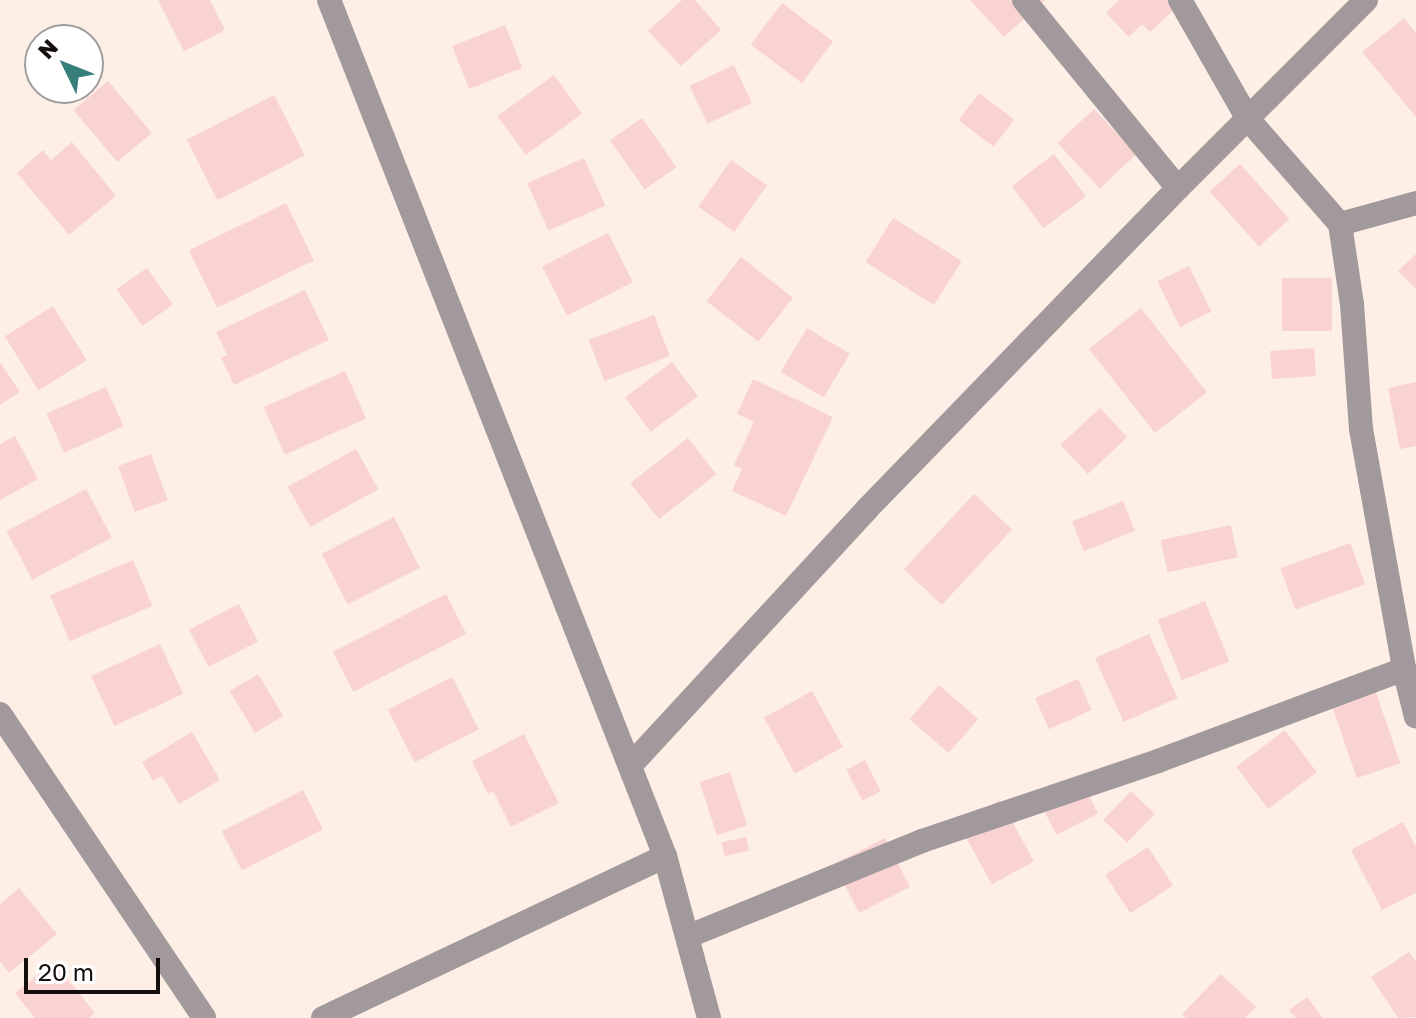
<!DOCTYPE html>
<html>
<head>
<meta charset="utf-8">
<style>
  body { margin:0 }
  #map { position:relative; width:1416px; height:1018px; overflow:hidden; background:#feefe6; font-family:"Golos Text",sans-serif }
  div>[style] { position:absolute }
  .building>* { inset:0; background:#f9d3d1; transform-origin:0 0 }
  .minor>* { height:24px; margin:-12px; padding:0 12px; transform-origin:12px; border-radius:12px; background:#a1999b }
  span { translate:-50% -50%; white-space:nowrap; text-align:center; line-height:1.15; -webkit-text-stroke:7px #fff; paint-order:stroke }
  .north { position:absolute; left:24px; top:24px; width:80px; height:80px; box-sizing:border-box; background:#fff; border:2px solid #a19f9e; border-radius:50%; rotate:313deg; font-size:22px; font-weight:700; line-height:32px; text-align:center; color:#140f0c }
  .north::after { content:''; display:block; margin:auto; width:28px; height:36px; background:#377f7b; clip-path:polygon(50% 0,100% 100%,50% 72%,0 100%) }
  .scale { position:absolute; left:24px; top:958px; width:136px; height:36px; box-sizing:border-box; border:4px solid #140f0c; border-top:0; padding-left:10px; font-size:24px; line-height:28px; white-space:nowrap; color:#140f0c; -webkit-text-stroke:6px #fff; paint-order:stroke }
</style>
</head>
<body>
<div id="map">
  <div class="building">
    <i style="clip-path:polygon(158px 0,210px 0,225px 30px,184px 51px)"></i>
    <i style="clip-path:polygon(682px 0,695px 0,721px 30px,681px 66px,648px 31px)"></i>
    <i style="clip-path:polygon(970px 0,1045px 0,1004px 37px)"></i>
    <i style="clip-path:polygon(1119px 0,1168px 0,1176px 8px,1150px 32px,1142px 24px,1129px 37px,1106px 13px)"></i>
    <i style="left:782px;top:3px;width:64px;height:52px;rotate:37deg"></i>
    <i style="clip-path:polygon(1404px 18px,1416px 33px,1416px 117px,1362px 52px)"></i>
    <i style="left:505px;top:25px;width:46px;height:57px;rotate:68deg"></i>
    <i style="left:734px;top:65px;width:42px;height:49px;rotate:65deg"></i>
    <i style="left:554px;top:75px;width:48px;height:70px;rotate:54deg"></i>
    <i style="left:108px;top:81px;width:68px;height:45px;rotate:50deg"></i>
    <i style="left:979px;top:93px;width:44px;height:34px;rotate:37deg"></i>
    <i style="left:274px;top:95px;width:68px;height:98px;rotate:63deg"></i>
    <i style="left:1094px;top:109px;width:62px;height:50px;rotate:47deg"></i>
    <i style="left:642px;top:118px;width:60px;height:39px;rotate:55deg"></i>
    <i style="clip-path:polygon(72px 142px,116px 196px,69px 235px,17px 173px,43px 150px,51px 160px)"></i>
    <i style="left:1054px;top:154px;width:53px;height:53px;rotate:53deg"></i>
    <i style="left:584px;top:158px;width:52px;height:62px;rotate:66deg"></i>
    <i style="left:731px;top:160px;width:44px;height:57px;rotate:35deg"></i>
    <i style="left:1240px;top:164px;width:74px;height:41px;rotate:48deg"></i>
    <i style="left:286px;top:203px;width:64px;height:108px;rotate:64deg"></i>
    <i style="left:893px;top:218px;width:81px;height:52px;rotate:32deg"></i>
    <i style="left:608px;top:233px;width:55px;height:74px;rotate:63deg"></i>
    <i style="clip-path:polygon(1416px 254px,1416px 289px,1398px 271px)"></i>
    <i style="left:741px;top:257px;width:66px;height:56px;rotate:38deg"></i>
    <i style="left:1189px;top:266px;width:51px;height:35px;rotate:64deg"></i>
    <i style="left:147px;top:268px;width:45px;height:37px;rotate:55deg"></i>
    <i style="left:1332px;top:278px;width:53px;height:50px;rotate:90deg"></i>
    <i style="clip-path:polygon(305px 290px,329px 340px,234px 385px,221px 358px,227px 355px,216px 332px)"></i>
    <i style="left:53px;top:306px;width:64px;height:57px;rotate:58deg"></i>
    <i style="left:1141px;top:308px;width:107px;height:66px;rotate:52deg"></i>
    <i style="left:654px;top:315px;width:44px;height:70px;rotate:69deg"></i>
    <i style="left:807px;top:328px;width:50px;height:51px;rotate:31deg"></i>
    <i style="left:1314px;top:348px;width:28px;height:44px;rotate:86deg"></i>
    <i style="clip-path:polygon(0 362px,20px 392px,0 405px)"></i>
    <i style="left:672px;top:362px;width:43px;height:59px;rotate:53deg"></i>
    <i style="left:345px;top:371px;width:52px;height:89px;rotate:66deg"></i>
    <i style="clip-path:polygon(753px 379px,833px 417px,786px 516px,732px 491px,742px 469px,734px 465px,754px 422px,737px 414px)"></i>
    <i style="clip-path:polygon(1416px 382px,1416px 446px,1400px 449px,1388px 388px)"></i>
    <i style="left:106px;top:387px;width:43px;height:65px;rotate:66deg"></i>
    <i style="left:1100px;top:408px;width:40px;height:54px;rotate:47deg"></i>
    <i style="clip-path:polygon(15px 436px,38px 479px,0 500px,0 444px)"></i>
    <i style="left:688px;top:438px;width:46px;height:73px;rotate:52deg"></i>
    <i style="left:356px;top:449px;width:46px;height:78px;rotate:61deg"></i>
    <i style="left:151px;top:454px;width:49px;height:35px;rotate:70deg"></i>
    <i style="left:86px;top:489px;width:55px;height:90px;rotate:62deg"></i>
    <i style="left:974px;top:494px;width:52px;height:103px;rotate:43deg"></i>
    <i style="left:1123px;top:501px;width:32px;height:55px;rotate:68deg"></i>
    <i style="left:394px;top:517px;width:57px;height:81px;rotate:63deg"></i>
    <i style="left:1231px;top:525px;width:33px;height:72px;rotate:78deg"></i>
    <i style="left:1350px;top:543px;width:44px;height:74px;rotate:70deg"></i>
    <i style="left:133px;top:560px;width:50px;height:90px;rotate:67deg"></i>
    <i style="left:446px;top:594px;width:45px;height:127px;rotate:63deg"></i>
    <i style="left:1205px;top:601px;width:65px;height:51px;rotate:68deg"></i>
    <i style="left:239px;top:604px;width:42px;height:56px;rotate:63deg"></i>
    <i style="left:1149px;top:634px;width:70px;height:59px;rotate:66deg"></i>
    <i style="left:160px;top:644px;width:55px;height:76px;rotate:65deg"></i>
    <i style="left:258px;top:674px;width:49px;height:33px;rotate:59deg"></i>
    <i style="left:452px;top:677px;width:59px;height:72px;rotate:63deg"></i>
    <i style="left:1078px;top:679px;width:34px;height:47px;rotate:66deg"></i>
    <i style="left:1372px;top:681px;width:87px;height:46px;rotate:71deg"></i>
    <i style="left:939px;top:685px;width:52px;height:45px;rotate:41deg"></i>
    <i style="left:812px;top:691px;width:64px;height:55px;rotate:61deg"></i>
    <i style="left:1285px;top:730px;width:53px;height:61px;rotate:53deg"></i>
    <i style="clip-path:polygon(192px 732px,220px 780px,179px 804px,162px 776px,153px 781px,142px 762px)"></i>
    <i style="clip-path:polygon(524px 734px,559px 803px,511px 827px,493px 791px,488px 794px,472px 761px)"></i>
    <i style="left:865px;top:760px;width:35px;height:21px;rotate:63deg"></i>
    <i style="left:730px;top:772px;width:56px;height:32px;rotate:72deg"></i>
    <i style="left:1079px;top:776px;width:42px;height:47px;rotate:63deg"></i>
    <i style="left:303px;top:790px;width:44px;height:91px;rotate:63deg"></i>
    <i style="left:1131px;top:791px;width:33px;height:40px;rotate:44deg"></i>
    <i style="left:1000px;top:800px;width:70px;height:48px;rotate:61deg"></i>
    <i style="clip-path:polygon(1403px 822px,1416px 847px,1416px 893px,1382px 910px,1351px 850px)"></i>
    <i style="left:746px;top:837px;width:14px;height:25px;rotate:78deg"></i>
    <i style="left:885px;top:838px;width:55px;height:57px;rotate:63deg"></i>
    <i style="left:1148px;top:847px;width:46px;height:51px;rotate:57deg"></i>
    <i style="clip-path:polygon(19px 888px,57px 934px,9px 973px,0 961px,0 904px)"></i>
    <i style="clip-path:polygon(1409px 952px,1416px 962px,1416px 1017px,1398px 1018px,1371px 977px)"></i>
    <i style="clip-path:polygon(54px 962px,95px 1013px,89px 1018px,35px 1018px,15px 993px)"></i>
    <i style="clip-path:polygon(1221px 974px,1256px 1007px,1245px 1018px,1186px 1018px,1182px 1014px)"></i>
    <i style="clip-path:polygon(1307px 997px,1323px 1018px,1296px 1018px,1289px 1010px)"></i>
  </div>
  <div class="minor">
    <i style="left:329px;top:0;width:920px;rotate:68.57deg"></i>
    <i style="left:665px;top:856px;width:168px;rotate:74.8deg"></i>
    <i style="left:1024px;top:0;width:243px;rotate:50.7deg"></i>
    <i style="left:1180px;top:0;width:137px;rotate:60.3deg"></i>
    <i style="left:1248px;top:119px;width:140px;rotate:48.8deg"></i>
    <i style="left:1340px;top:224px;width:81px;rotate:81.5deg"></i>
    <i style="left:1352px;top:304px;width:125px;rotate:85.9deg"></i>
    <i style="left:1361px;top:429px;width:244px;rotate:79.8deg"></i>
    <i style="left:1404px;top:669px;width:49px;rotate:76deg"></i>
    <i style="left:1340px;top:224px;width:79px;rotate:-15.4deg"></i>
    <i style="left:0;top:714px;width:366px;rotate:56.1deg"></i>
    <i style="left:630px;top:766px;width:350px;rotate:-47.3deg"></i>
    <i style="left:867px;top:509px;width:447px;rotate:-45.9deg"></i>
    <i style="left:1178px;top:188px;width:266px;rotate:-45deg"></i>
    <i style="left:689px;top:936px;width:252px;rotate:-22.2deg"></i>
    <i style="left:922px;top:841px;width:249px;rotate:-18.7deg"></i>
    <i style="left:1158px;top:761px;width:263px;rotate:-20.5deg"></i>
    <i style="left:323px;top:1018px;width:378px;rotate:-25.3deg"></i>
  </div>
  <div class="north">N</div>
  <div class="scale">20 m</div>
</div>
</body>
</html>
